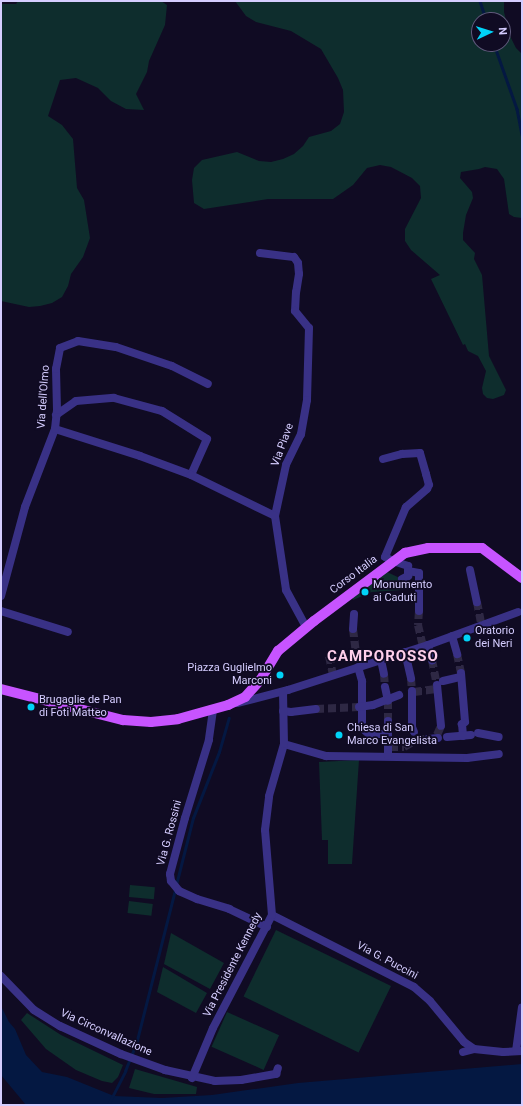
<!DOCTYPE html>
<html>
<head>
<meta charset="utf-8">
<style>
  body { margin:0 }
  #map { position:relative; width:523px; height:1106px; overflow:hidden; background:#100b23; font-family:Roboto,sans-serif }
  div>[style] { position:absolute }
  .green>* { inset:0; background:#0e2d2d; transform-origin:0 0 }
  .water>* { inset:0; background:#041842 }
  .stream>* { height:2.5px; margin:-1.25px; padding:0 1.25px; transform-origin:1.25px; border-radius:1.25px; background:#041842 }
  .minor-tunnel>* { height:8px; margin-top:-4px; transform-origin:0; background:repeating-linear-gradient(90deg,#2e2844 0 8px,transparent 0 12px) }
  .minor>* { height:8px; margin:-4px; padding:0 4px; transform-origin:4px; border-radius:4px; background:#393186 }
  .major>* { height:10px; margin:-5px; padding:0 5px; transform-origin:5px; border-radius:5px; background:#c754ff }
  .dots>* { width:11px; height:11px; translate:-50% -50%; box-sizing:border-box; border:2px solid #100b23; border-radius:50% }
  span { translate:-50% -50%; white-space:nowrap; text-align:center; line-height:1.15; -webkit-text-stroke:3.5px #100b23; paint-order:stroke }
  .street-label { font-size:11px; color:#d5cdff }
  .poi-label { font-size:11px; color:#d5cdff }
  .left { translate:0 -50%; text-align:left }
  .right { translate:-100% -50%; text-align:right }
  .district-label { font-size:15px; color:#ffcfeb; font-weight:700; letter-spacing:1px }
  .frame { position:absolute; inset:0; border:2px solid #d5cdff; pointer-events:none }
  .north { position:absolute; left:471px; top:12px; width:40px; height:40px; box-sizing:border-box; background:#100b23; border:1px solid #5f597b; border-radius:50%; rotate:86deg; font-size:11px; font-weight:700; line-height:16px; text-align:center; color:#d5cdff }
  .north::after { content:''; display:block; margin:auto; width:14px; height:18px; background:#00d3f8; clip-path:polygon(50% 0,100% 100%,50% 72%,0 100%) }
</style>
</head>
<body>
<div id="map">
  <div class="green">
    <i style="clip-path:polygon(18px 1px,161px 1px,167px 5px,165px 25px,149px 61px,147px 72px,136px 94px,144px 110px,126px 109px,111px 101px,98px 88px,76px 78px,60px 80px,48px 116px,62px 125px,73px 139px,77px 188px,84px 200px,90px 238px,83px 257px,71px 274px,68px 286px,62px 297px,52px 303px,40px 306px,29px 307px,1px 301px,1px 4px,16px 4px)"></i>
    <i style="clip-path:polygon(evenodd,235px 1px,504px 1px,504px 12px,510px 36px,516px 48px,522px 54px,522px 218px,514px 217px,509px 214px,504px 179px,497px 169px,485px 167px,479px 169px,461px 172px,460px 178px,472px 192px,473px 198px,466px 215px,463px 233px,463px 240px,475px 253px,474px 259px,482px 275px,489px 356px,506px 390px,504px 395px,493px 399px,487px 398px,483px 394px,482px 388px,486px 371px,478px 356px,468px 351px,465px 344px,463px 345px,431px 279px,440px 275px,411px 250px,405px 241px,405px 229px,421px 198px,420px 186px,412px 178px,391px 167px,380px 165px,367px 168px,353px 185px,333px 199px,268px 199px,204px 209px,194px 203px,192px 180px,194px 168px,202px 160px,237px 152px,259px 161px,271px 162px,283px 159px,294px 154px,303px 146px,309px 137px,331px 131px,340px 124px,344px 112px,343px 90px,338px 78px,321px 49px,291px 31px,256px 22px,246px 16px,235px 1px,479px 20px,503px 20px,503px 44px,479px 44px,479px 20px)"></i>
    <i style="clip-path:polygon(387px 572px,402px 579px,402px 590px,372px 592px,353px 600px,352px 597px)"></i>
    <i style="clip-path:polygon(359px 760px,352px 864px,328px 864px,328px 840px,322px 840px,319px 762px)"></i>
    <i style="left:130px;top:885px;width:25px;height:12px;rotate:5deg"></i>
    <i style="left:129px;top:901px;width:24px;height:12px;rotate:7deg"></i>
    <i style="left:276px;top:930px;width:128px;height:74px;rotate:26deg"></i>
    <i style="clip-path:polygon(171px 933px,224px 963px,210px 989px,164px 964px)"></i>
    <i style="clip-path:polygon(163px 967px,207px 993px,196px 1013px,157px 992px)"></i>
    <i style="left:227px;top:1012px;width:57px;height:38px;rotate:24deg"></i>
    <i style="clip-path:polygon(27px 1013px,61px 1035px,123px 1065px,118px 1077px,112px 1083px,102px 1081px,76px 1070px,46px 1049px,21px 1020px)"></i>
    <i style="clip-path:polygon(135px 1069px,197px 1087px,196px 1094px,154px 1094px,129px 1088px)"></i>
  </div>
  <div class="water">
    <i style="clip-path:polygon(1px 1006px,9px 1022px,15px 1029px,26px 1055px,42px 1072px,67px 1077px,114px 1096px,162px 1098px,212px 1095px,298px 1083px,522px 1064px,522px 1105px,26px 1105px,1px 1075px)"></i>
  </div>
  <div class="stream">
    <i style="left:480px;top:1px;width:20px;rotate:72deg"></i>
    <i style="left:494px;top:44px;width:69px;rotate:70.5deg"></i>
    <i style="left:517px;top:109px;width:26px;rotate:79deg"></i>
    <i style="left:176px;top:885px;width:69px;rotate:-75.8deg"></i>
    <i style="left:193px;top:818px;width:71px;rotate:-68.5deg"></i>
    <i style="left:219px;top:752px;width:35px;rotate:-74deg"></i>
    <i style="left:108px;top:1105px;width:38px;rotate:-63deg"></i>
    <i style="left:125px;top:1071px;width:29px;rotate:-68deg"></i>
    <i style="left:136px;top:1044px;width:159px;rotate:-75.8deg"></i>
  </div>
  <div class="minor-tunnel">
    <i style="left:477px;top:602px;width:21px;rotate:79deg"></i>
    <i style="left:419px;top:611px;width:14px;rotate:94deg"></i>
    <i style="left:418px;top:625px;width:23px;rotate:77deg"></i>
    <i style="left:353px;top:629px;width:38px;rotate:83deg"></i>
    <i style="left:457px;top:654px;width:19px;rotate:78deg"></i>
    <i style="left:329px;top:656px;width:19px;rotate:78deg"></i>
    <i style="left:432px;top:660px;width:25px;rotate:79deg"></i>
    <i style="left:384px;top:674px;width:13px;rotate:86deg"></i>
    <i style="left:411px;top:678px;width:13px;rotate:86deg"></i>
    <i style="left:414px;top:692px;width:22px;rotate:-8deg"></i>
    <i style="left:388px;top:701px;width:20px;rotate:90deg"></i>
    <i style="left:316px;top:709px;width:43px;rotate:-2.7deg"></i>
    <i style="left:437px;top:735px;width:10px;rotate:-66deg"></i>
    <i style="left:390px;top:747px;width:14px"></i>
    <i style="left:404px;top:747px;width:14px;rotate:-30deg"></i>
    <i style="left:416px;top:740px;width:12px;rotate:-5deg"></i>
  </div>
  <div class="minor">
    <i style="left:260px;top:253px;width:34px;rotate:7deg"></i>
    <i style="left:294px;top:257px;width:7px;rotate:56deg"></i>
    <i style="left:298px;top:263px;width:11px;rotate:85deg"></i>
    <i style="left:299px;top:274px;width:18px;rotate:99deg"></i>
    <i style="left:296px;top:292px;width:19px;rotate:93deg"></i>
    <i style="left:295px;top:311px;width:22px;rotate:51deg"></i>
    <i style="left:309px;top:328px;width:72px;rotate:91.6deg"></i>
    <i style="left:307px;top:400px;width:35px;rotate:100deg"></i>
    <i style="left:301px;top:434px;width:34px;rotate:116deg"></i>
    <i style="left:286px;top:465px;width:52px;rotate:102.2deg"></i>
    <i style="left:275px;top:516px;width:75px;rotate:81.5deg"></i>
    <i style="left:286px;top:590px;width:42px;rotate:61.6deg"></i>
    <i style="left:56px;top:415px;width:24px;rotate:-35deg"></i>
    <i style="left:76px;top:401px;width:38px;rotate:-5deg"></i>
    <i style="left:114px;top:398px;width:50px;rotate:15.2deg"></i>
    <i style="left:162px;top:411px;width:53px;rotate:31.9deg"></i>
    <i style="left:207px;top:439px;width:39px;rotate:114deg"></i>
    <i style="left:55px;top:429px;width:89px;rotate:17.6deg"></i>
    <i style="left:140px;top:456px;width:54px;rotate:20.4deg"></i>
    <i style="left:191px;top:475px;width:93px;rotate:26deg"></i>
    <i style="left:383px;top:459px;width:20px;rotate:-15deg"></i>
    <i style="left:402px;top:454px;width:18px;rotate:-3deg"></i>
    <i style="left:420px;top:453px;width:22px;rotate:74deg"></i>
    <i style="left:426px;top:474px;width:11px;rotate:75deg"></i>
    <i style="left:429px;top:485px;width:4px;rotate:117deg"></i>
    <i style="left:427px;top:489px;width:28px;rotate:139deg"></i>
    <i style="left:406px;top:507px;width:54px;rotate:112.8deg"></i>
    <i style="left:385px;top:557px;width:9px;rotate:27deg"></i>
    <i style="left:393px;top:561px;width:16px;rotate:18deg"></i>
    <i style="left:408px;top:566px;width:5px;rotate:90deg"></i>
    <i style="left:408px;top:571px;width:11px;rotate:10deg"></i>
    <i style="left:419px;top:573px;width:38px;rotate:90deg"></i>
    <i style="left:470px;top:570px;width:33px;rotate:78deg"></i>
    <i style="left:402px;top:579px;width:7px;rotate:-27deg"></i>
    <i style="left:408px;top:576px;width:5px;rotate:-90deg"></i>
    <i style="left:1px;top:596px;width:92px;rotate:-74.9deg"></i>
    <i style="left:25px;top:507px;width:84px;rotate:-69deg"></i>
    <i style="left:55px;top:429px;width:19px;rotate:-84deg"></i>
    <i style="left:57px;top:410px;width:41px;rotate:-91.4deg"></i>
    <i style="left:56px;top:369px;width:21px;rotate:-79deg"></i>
    <i style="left:60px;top:348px;width:19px;rotate:-21deg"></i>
    <i style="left:78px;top:341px;width:38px;rotate:9deg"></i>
    <i style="left:116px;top:347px;width:59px;rotate:18.7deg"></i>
    <i style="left:172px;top:366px;width:40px;rotate:26.6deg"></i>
    <i style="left:1px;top:611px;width:70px;rotate:17.4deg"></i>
    <i style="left:353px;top:629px;width:15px;rotate:-86deg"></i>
    <i style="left:452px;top:636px;width:19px;rotate:74deg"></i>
    <i style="left:428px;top:645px;width:16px;rotate:75deg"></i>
    <i style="left:405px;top:652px;width:27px;rotate:77deg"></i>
    <i style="left:381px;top:660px;width:14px;rotate:78deg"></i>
    <i style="left:358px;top:667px;width:15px;rotate:74deg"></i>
    <i style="left:362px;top:681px;width:47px;rotate:90deg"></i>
    <i style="left:362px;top:728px;width:9px;rotate:41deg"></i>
    <i style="left:369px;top:734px;width:19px"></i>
    <i style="left:461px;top:673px;width:49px;rotate:85.3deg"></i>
    <i style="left:465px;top:722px;width:4px;rotate:146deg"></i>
    <i style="left:462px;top:724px;width:12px;rotate:85deg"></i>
    <i style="left:443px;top:681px;width:18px;rotate:-13deg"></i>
    <i style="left:437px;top:685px;width:41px;rotate:84.4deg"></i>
    <i style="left:385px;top:687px;width:14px;rotate:78deg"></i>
    <i style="left:412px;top:691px;width:36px;rotate:90deg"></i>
    <i style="left:412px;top:727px;width:5px;rotate:68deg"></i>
    <i style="left:238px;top:703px;width:52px;rotate:-14.6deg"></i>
    <i style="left:288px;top:690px;width:147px;rotate:-17.8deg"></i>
    <i style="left:428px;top:645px;width:96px;rotate:-20.1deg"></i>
    <i style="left:359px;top:707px;width:14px;rotate:-8deg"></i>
    <i style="left:373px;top:705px;width:28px;rotate:-21deg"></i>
    <i style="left:213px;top:710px;width:30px;rotate:98deg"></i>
    <i style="left:209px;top:740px;width:82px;rotate:107.1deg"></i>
    <i style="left:185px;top:818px;width:58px;rotate:105deg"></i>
    <i style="left:170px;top:874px;width:7px;rotate:82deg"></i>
    <i style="left:171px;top:881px;width:13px;rotate:51deg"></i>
    <i style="left:179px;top:891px;width:20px;rotate:24deg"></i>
    <i style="left:197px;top:899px;width:34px;rotate:17deg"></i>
    <i style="left:229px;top:909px;width:42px;rotate:25.3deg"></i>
    <i style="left:283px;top:711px;width:8px;rotate:7deg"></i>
    <i style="left:291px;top:712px;width:25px;rotate:-7deg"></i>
    <i style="left:478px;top:733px;width:21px;rotate:11deg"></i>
    <i style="left:447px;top:737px;width:24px;rotate:-5deg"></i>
    <i style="left:428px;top:739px;width:10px;rotate:-6deg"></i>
    <i style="left:284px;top:744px;width:44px;rotate:15.9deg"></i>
    <i style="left:326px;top:756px;width:141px;rotate:0.8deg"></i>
    <i style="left:467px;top:758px;width:32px;rotate:-7deg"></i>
    <i style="left:388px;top:756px;width:35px;rotate:-90deg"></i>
    <i style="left:272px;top:915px;width:159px;rotate:26.9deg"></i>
    <i style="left:414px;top:987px;width:21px;rotate:41deg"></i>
    <i style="left:430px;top:1001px;width:53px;rotate:50.3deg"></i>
    <i style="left:464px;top:1042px;width:12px;rotate:35deg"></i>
    <i style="left:474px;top:1049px;width:29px;rotate:6deg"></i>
    <i style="left:503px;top:1052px;width:19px;rotate:-3deg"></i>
    <i style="left:1px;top:976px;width:47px;rotate:45.9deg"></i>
    <i style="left:34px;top:1010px;width:31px;rotate:32deg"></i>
    <i style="left:60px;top:1026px;width:67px;rotate:24.7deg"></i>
    <i style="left:121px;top:1054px;width:47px;rotate:20deg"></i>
    <i style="left:165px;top:1070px;width:51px;rotate:12.4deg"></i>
    <i style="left:215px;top:1081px;width:26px;rotate:-2deg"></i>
    <i style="left:241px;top:1080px;width:36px;rotate:-10deg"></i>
    <i style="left:276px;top:1074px;width:6px;rotate:-72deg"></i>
    <i style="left:516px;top:1051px;width:44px;rotate:-82.2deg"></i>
    <i style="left:463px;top:1052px;width:11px;rotate:-15deg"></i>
    <i style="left:192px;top:1078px;width:54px;rotate:-67.2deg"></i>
    <i style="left:213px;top:1028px;width:127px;rotate:-62.4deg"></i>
    <i style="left:272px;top:915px;width:85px;rotate:-94.7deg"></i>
    <i style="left:265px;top:830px;width:34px;rotate:-83deg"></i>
    <i style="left:269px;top:796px;width:54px;rotate:-73.9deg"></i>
    <i style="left:284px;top:744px;width:52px;rotate:-91.1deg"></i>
  </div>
  <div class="major">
    <i style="left:1px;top:689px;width:126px;rotate:14.3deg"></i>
    <i style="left:123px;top:720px;width:28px;rotate:4deg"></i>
    <i style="left:151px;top:722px;width:27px;rotate:-6deg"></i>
    <i style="left:178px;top:719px;width:52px;rotate:-15.6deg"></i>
    <i style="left:228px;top:705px;width:19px;rotate:-25deg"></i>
    <i style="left:245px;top:697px;width:24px;rotate:-48deg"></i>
    <i style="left:261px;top:679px;width:33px;rotate:-59deg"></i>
    <i style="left:278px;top:651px;width:47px;rotate:-39.8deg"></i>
    <i style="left:314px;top:621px;width:114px;rotate:-36.8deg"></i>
    <i style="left:405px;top:553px;width:24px;rotate:-12deg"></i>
    <i style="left:428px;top:548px;width:54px"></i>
    <i style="left:482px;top:548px;width:50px;rotate:36.9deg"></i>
  </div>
  <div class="dots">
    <i style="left:365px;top:592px;background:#00d3f8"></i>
    <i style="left:467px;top:638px;background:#00d3f8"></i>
    <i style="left:280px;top:675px;background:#00d3f8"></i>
    <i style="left:31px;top:707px;background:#00d3f8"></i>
    <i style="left:339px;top:735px;background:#00d3f8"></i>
  </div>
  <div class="street-label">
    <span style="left:44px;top:397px;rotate:-86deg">Via dell'Olmo</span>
    <span style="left:283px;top:445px;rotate:-70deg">Via Piave</span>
    <span style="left:354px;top:575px;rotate:-37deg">Corso Italia</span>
    <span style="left:170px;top:833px;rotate:-75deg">Via G. Rossini</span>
    <span style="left:387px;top:961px;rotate:28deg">Via G. Puccini</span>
    <span style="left:233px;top:965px;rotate:-63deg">Via Presidente Kennedy</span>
    <span style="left:106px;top:1033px;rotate:24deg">Via Circonvallazione</span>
  </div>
  <div class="poi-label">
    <span class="left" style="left:373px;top:592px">Monumento<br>ai Caduti</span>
    <span class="left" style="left:475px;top:638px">Oratorio<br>dei Neri</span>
    <span class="right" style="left:272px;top:675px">Piazza Guglielmo<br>Marconi</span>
    <span class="left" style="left:39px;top:707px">Brugaglie de Pan<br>di Foti Matteo</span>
    <span class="left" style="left:347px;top:735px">Chiesa di San<br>Marco Evangelista</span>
  </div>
  <div class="district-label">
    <span style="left:383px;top:657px">CAMPOROSSO</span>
  </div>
  <div class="frame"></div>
  <div class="north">N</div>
</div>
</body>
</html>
